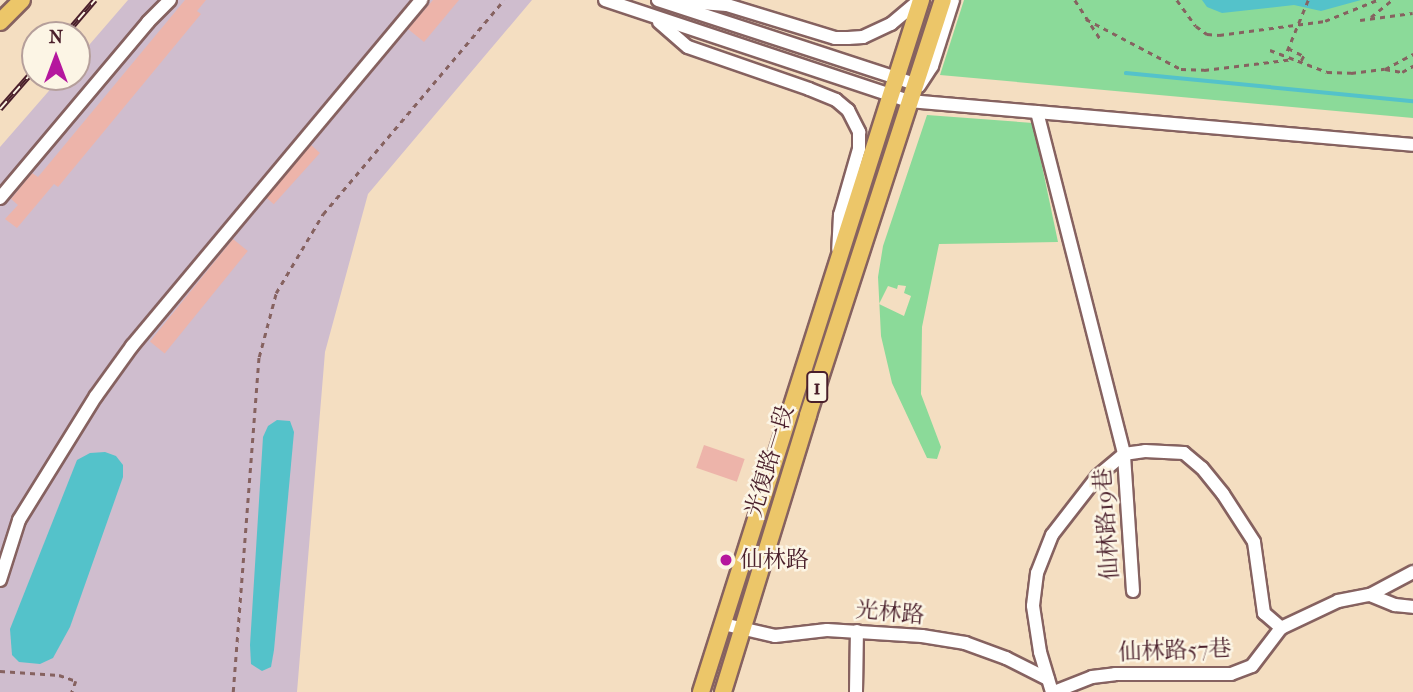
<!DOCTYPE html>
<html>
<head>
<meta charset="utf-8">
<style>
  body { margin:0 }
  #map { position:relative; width:1413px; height:692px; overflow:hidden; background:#f4dec1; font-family:"IM FELL French Canon","Noto Serif TC",serif }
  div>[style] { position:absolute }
  .industrial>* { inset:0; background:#cfbdce }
  .green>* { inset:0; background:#8bda99 }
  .water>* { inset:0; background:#54c2ca }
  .stream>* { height:3.5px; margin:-1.75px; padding:0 1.75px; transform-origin:1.75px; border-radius:1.75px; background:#54c2ca }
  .building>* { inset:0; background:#edb4aa; transform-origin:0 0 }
  .path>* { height:2.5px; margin-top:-1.25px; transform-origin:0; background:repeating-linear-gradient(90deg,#866260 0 5px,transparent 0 10px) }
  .roads { filter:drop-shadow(2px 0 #866260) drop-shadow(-2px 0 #866260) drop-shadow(0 2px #866260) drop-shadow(0 -2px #866260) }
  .minor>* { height:12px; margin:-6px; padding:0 6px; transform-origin:6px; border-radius:6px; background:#fff }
  .major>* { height:16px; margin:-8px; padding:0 8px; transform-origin:8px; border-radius:8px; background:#ecc669 }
  .rail>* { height:6px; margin-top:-3px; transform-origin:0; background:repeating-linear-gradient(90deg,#fcf5e5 0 10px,#4a1f2b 0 20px); box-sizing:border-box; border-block:2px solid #4a1f2b }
  .path-bridge>* { height:2.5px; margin-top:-1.25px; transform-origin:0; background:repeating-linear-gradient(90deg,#866260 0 5px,transparent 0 10px) }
  .dots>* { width:19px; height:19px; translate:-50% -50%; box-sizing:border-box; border:4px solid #fcf5e5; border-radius:50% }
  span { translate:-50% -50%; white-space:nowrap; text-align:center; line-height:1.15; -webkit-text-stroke:5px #fcf5e5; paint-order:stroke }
  .shield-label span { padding:2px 5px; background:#fcf5e5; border:2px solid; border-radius:5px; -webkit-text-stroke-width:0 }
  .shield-label { font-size:21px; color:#4a1f2b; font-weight:700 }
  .street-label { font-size:23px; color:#4a1f2b }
  .poi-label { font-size:23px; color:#4a1f2b }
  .left { translate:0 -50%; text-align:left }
  .north { position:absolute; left:21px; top:21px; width:70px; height:70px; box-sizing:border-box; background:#fcf5e5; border:2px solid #b59f9b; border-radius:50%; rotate:0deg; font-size:19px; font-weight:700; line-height:28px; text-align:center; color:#4a1f2b }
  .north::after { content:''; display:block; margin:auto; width:24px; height:32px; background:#b5179e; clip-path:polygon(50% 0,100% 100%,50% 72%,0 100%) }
</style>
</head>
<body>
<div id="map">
  <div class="industrial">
    <i style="clip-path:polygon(128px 0,532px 0,368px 194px,325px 352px,297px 692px,0 692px,0 147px,61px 77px,77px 77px,77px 59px)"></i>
  </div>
  <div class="green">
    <i style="clip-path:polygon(964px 0,1413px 0,1413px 118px,940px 75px)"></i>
    <i style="clip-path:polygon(evenodd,927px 115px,1033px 123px,1058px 242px,939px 244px,922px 327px,921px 394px,941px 447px,937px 459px,927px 458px,892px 383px,881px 336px,878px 277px,883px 246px,927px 115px,898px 285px,906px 286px,904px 293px,911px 296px,904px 316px,879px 304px,888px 286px,897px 289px,898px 285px)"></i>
  </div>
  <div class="water">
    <i style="clip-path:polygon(1202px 0,1361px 0,1321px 11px,1294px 5px,1222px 13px,1207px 7px)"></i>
    <i style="clip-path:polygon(277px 420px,290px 421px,294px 432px,274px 650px,271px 667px,262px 671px,251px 664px,250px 645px,263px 437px,268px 426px)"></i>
    <i style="clip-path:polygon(105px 452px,116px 456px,123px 465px,123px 477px,70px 627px,53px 658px,40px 664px,19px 662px,12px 655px,10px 629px,77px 460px,90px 453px)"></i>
  </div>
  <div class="stream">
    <i style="left:1126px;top:73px;width:288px;rotate:5.6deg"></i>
  </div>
  <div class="building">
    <i style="clip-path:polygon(185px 0,206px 0,197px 11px,201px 14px,58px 187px,54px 184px,17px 228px,5px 219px,18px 205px,11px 199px,32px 173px,38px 177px)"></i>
    <i style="clip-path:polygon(433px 0,459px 0,424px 42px,408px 29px)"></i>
    <i style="left:311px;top:145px;width:12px;height:69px;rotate:42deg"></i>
    <i style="left:233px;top:239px;width:19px;height:132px;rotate:39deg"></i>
    <i style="left:704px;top:445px;width:43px;height:24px;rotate:19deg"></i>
  </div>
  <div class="path">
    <i style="left:1075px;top:0;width:48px;rotate:57deg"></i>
    <i style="left:1177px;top:0;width:32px;rotate:54deg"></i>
    <i style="left:1196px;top:26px;width:14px;rotate:36deg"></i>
    <i style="left:1207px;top:34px;width:12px;rotate:5deg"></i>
    <i style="left:1219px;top:35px;width:107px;rotate:-7.5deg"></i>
    <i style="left:1325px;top:21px;width:56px;rotate:-22deg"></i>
    <i style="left:1371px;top:17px;width:27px;rotate:-39deg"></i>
    <i style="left:1086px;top:19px;width:107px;rotate:27.8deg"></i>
    <i style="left:1181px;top:69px;width:23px;rotate:2deg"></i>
    <i style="left:1204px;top:70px;width:90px;rotate:-7deg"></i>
    <i style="left:1360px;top:20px;width:53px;rotate:-7.5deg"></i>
    <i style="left:1288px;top:48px;width:18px;rotate:27deg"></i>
    <i style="left:1304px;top:56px;width:7px;rotate:117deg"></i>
    <i style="left:1270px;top:50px;width:61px;rotate:21.1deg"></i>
    <i style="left:1327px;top:72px;width:24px;rotate:2deg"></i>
    <i style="left:1351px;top:73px;width:34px;rotate:-7deg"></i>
    <i style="left:1385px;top:69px;width:32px;rotate:-28deg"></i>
    <i style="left:1385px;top:69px;width:17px;rotate:10deg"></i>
    <i style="left:1402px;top:72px;width:13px;rotate:-29deg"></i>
    <i style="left:0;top:671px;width:59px;rotate:3.9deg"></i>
    <i style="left:59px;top:675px;width:18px;rotate:19deg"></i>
    <i style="left:76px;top:681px;width:12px;rotate:110deg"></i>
    <i style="left:233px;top:692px;width:336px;rotate:-85.6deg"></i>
    <i style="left:259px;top:357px;width:66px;rotate:-75.1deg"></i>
    <i style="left:276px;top:293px;width:92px;rotate:-59.3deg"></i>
    <i style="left:323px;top:214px;width:280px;rotate:-49.8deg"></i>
  </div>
  <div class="roads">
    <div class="minor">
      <i style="left:605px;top:0;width:320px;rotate:18.4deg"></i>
      <i style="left:909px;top:101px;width:128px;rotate:4.9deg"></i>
      <i style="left:1037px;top:112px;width:353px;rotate:75.7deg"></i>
      <i style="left:1124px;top:454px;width:35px;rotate:140deg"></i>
      <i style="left:1097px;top:477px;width:73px;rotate:127.8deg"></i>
      <i style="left:1052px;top:535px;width:41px;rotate:111.5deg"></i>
      <i style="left:1037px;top:573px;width:33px;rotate:97deg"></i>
      <i style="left:1033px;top:606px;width:47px;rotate:81.3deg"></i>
      <i style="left:1040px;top:652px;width:42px;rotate:73.3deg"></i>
      <i style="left:658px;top:0;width:270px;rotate:18.1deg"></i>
      <i style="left:674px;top:1px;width:53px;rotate:4.3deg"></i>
      <i style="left:727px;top:5px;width:113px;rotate:17deg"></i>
      <i style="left:835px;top:38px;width:13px"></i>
      <i style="left:848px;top:38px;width:15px;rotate:-4deg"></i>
      <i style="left:863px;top:37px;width:31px;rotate:-25deg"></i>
      <i style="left:891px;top:24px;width:38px;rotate:-40deg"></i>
      <i style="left:659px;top:22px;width:38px;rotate:41deg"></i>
      <i style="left:688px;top:47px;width:128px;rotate:19.1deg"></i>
      <i style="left:809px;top:89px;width:29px;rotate:22deg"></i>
      <i style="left:836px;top:100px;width:16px;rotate:40deg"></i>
      <i style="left:848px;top:110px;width:25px;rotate:63deg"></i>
      <i style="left:859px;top:132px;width:17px;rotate:90deg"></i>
      <i style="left:859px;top:149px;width:69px;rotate:106.1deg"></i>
      <i style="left:840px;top:215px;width:34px;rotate:93deg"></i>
      <i style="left:919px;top:86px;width:24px;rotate:-57deg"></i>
      <i style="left:932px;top:66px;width:69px;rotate:-72.3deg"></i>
      <i style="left:1037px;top:112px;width:377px;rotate:5deg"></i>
      <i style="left:0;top:198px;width:230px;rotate:-49.9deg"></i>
      <i style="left:148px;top:22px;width:31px;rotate:-45deg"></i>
      <i style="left:0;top:580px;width:63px;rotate:-72.4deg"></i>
      <i style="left:19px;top:520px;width:146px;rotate:-58.2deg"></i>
      <i style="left:96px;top:396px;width:62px;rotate:-54.2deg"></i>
      <i style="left:132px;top:346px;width:451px;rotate:-50.1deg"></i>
      <i style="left:1133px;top:591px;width:137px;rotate:-93.8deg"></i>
      <i style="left:1124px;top:454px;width:21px;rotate:-8deg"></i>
      <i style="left:1145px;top:451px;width:39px;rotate:3deg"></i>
      <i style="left:1184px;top:453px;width:23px;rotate:40deg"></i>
      <i style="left:1202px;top:468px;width:33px;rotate:51deg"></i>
      <i style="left:1223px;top:494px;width:57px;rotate:57.1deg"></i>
      <i style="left:1254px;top:542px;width:72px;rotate:82deg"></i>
      <i style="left:1264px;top:613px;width:23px;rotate:41deg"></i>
      <i style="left:1370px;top:595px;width:49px;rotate:-28.1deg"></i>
      <i style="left:723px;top:624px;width:53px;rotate:13deg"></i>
      <i style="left:775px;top:636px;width:52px;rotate:-6.6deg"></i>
      <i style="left:827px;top:630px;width:95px;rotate:3.6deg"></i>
      <i style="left:922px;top:636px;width:44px;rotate:9.2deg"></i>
      <i style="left:965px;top:643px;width:44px;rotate:20.1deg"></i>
      <i style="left:1006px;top:658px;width:47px;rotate:26.6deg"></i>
      <i style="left:856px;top:692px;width:61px;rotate:-89.1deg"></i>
      <i style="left:1054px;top:692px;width:41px;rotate:-21.5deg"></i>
      <i style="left:1092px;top:677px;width:23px;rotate:-7deg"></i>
      <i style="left:1115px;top:674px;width:116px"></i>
      <i style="left:1231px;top:674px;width:22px;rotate:-21deg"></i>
      <i style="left:1252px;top:666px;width:48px;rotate:-52.7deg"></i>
      <i style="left:1281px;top:628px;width:63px;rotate:-25.3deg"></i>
      <i style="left:1338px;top:601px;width:33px;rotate:-11deg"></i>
      <i style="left:1370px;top:595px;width:27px;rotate:22deg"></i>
      <i style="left:1395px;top:605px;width:18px;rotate:6deg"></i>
    </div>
    <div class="major">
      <i style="left:0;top:22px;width:31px;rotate:-45deg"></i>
      <i style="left:701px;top:692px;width:726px;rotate:-72.36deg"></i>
      <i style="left:723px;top:692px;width:290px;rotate:-72.9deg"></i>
      <i style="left:808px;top:415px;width:436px;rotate:-72deg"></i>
    </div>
  </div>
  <div class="rail">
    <i style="left:65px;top:35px;width:46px;rotate:-49.4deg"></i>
    <i style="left:0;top:109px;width:53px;rotate:-48.8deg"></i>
  </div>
  <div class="path-bridge">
    <i style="left:1287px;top:51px;width:55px;rotate:-67.6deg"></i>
  </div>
  <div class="dots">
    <i style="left:726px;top:560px;background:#b5179e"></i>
  </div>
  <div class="shield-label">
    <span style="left:817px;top:387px">1</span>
  </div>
  <div class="street-label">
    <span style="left:770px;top:461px;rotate:-73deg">光復路一段</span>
    <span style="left:1107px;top:524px;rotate:-94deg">仙林路19巷</span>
    <span style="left:890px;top:613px;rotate:5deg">光林路</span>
    <span style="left:1175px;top:651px;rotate:-2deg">仙林路57巷</span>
  </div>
  <div class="poi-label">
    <span class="left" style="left:740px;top:560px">仙林路</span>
  </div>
  <div class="north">N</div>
</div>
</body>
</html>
